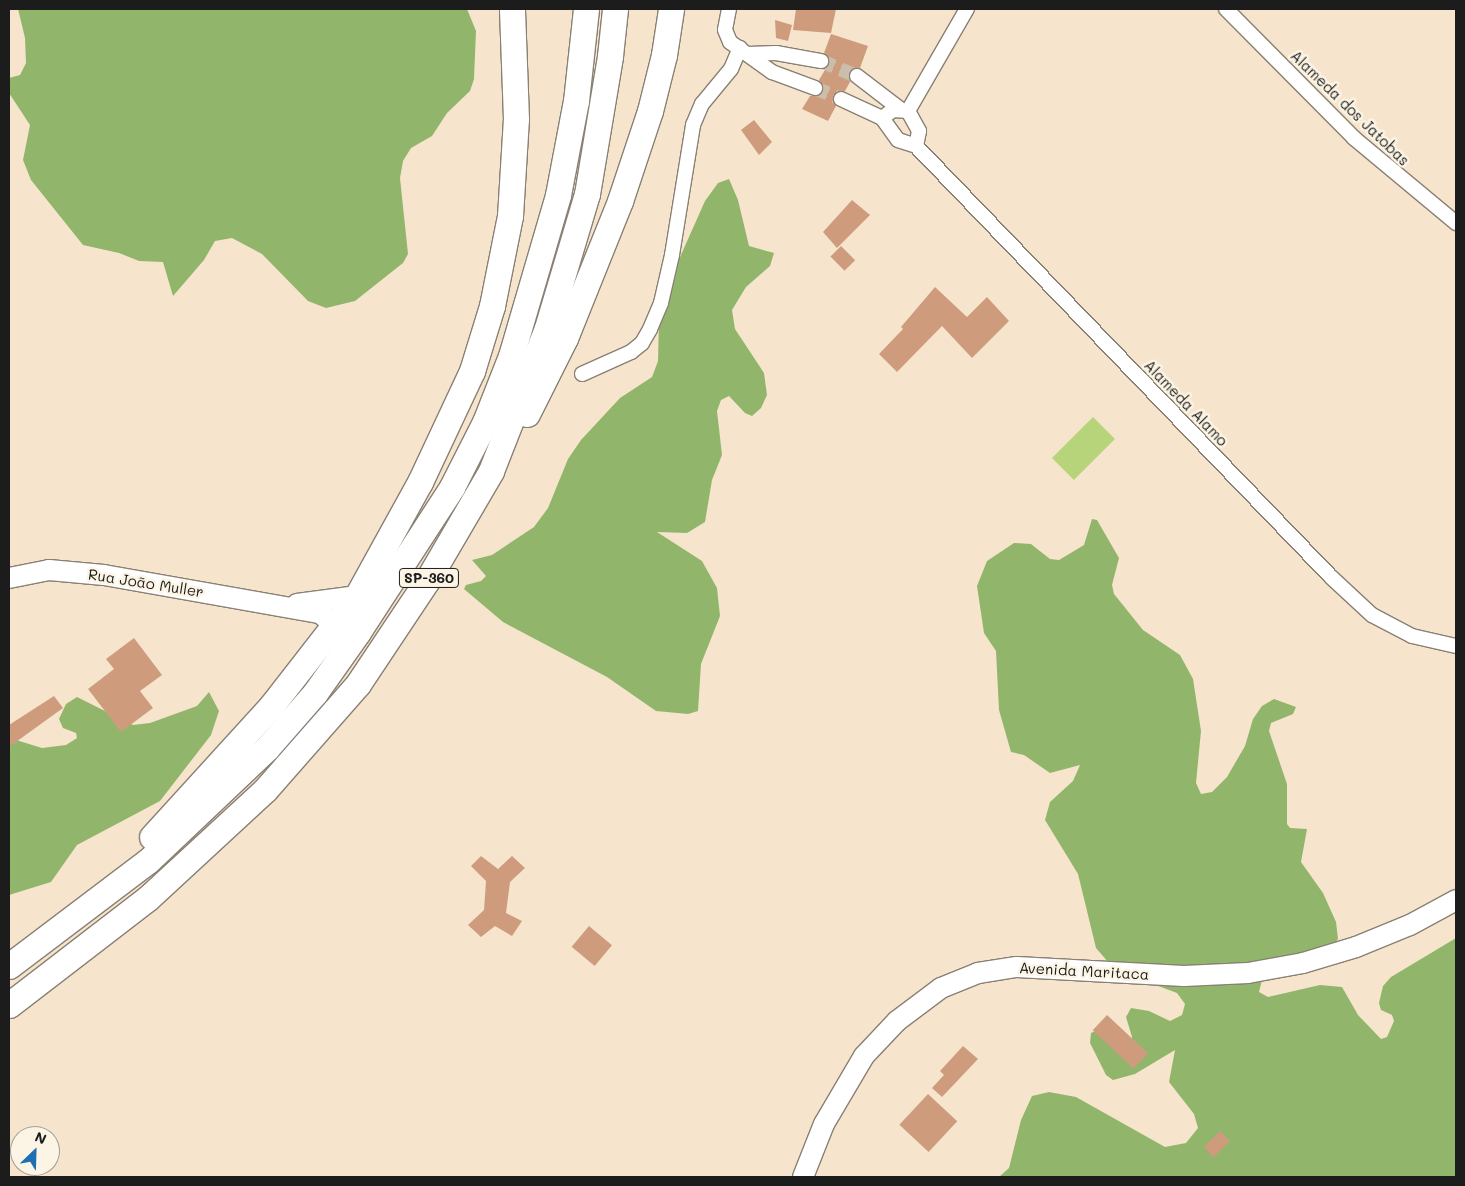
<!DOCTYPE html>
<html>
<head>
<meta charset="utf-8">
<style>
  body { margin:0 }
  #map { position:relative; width:1465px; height:1186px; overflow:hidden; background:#f6e5cc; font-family:Mali,sans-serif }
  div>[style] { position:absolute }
  .green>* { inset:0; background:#b7d47b; transform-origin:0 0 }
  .forest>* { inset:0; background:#91b66b }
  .building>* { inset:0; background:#ce9c7d; transform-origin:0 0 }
  .street-tunnel>* { height:14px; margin-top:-7px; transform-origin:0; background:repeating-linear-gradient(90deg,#cabda9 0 14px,transparent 0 21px) }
  .roads { filter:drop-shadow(1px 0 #898074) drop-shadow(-1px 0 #898074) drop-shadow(0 1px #898074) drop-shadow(0 -1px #898074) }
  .street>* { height:14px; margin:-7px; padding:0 7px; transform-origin:7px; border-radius:7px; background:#fff }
  .secondary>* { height:20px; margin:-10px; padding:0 10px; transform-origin:10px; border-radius:10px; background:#fff }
  .highway>* { height:25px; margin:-12.5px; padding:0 12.5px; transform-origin:12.5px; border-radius:12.5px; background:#fff }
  span { translate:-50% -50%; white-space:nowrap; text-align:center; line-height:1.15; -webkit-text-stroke:5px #fcf5e5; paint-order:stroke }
  .shield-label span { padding:1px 4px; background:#fcf5e5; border:1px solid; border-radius:4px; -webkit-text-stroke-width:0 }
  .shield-label { font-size:14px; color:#1c1c1c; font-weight:700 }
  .street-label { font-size:15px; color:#1c1c1c }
  .frame { position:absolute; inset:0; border:10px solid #1c1c1c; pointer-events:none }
  .north { position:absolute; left:10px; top:1126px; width:50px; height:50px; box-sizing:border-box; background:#fcf5e5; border:1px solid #a29e95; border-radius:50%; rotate:24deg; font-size:14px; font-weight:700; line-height:20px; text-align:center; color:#1c1c1c }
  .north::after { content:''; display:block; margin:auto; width:18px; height:22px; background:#1f6fb2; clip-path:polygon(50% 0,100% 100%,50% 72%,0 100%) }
</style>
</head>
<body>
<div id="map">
  <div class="green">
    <i style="left:1093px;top:417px;width:31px;height:58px;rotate:45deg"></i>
  </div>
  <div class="forest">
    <i style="clip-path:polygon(18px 9px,467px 9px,476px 31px,474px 79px,470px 91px,447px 113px,432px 136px,411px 148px,403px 161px,400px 178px,408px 254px,403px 263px,355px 301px,326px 308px,308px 301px,262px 254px,232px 238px,215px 241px,204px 260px,173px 296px,163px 262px,139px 261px,119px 253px,83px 245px,31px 180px,23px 160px,30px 125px,9px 93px,9px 78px,20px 75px,26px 63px,25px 38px)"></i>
    <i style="clip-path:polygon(729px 179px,738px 200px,749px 246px,774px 253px,770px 266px,746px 287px,732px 310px,735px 329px,764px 373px,767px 395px,761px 408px,752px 416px,745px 413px,729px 396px,721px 400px,717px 411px,722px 455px,712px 480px,705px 522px,687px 533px,657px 532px,702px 561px,717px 588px,720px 616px,701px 664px,698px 711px,688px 714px,656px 711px,607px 677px,503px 622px,464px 589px,466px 585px,481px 581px,486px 576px,472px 560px,492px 555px,534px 527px,548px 508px,568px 459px,581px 440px,620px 398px,652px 377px,658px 361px,659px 319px,668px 284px,705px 201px,718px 183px)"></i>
    <i style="clip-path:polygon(1092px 519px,1097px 520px,1119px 558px,1112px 585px,1114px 594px,1143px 630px,1180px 655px,1193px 679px,1201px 731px,1196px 783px,1201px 794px,1212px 792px,1227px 777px,1245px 746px,1253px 719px,1262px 706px,1274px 699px,1296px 707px,1293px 714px,1271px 723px,1269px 731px,1287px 784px,1287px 824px,1290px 828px,1307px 829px,1301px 862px,1323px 893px,1336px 922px,1338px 939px,1327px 954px,1262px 980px,1259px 992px,1268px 997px,1320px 985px,1342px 987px,1358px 1015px,1381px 1039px,1387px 1037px,1394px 1021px,1392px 1015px,1381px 1010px,1379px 1003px,1383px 986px,1391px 977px,1456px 938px,1456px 1177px,999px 1177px,1009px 1168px,1021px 1120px,1032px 1096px,1049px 1092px,1076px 1097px,1165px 1147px,1186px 1143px,1198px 1128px,1194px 1114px,1169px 1082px,1175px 1050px,1135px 1074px,1113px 1080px,1106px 1075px,1090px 1043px,1091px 1033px,1096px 1031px,1130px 1045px,1132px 1037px,1126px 1017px,1131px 1008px,1149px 1011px,1170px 1021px,1182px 1015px,1185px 1004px,1177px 993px,1115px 970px,1096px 948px,1078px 874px,1045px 820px,1050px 802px,1073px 781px,1080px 765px,1050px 773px,1024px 755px,1011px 752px,999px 710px,996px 651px,984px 633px,977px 586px,987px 561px,1014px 543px,1031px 544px,1050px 559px,1059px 560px,1084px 545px)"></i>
    <i style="clip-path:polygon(209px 692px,219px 711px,211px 735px,160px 801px,77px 845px,51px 882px,9px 895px,9px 730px,16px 740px,42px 748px,66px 745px,77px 738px,76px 733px,63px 728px,59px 719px,66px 704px,77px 697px,133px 725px,150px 723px,197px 706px)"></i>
  </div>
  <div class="building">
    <i style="clip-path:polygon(796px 9px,836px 9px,831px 33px,793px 30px)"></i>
    <i style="clip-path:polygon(775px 20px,792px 25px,788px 41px,776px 38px)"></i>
    <i style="clip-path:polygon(831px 34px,868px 46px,860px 68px,850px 71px,850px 82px,845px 91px,833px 95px,836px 106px,828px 121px,802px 109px,810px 96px,817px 96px,823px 91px,819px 80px,829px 63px,824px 53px)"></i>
    <i style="clip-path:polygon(754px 120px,772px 142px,759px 155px,741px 130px)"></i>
    <i style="clip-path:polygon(852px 200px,870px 215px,837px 248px,823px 232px)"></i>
    <i style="left:841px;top:246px;width:20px;height:15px;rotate:45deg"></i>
    <i style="clip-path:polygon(935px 287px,967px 317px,987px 297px,1009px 321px,972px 358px,942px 326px,897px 372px,879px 354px,903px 329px,901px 327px)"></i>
    <i style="clip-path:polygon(134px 638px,162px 675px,140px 691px,153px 708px,121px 732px,88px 689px,114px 669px,106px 659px)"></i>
    <i style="clip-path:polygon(54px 696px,63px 708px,9px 747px,9px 725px)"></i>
    <i style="clip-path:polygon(481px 856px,498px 869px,512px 856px,525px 868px,510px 882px,506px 913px,522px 921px,512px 936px,495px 926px,481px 937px,468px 925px,484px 910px,486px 881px,471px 866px)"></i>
    <i style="left:589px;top:926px;width:30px;height:27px;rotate:40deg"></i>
    <i style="left:1107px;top:1015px;width:56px;height:21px;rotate:43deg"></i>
    <i style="clip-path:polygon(963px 1046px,978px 1059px,942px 1097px,932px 1088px,944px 1075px,940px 1071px)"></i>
    <i style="left:928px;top:1094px;width:40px;height:42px;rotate:43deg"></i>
    <i style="left:1220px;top:1131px;width:14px;height:23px;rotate:45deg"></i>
  </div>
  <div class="street-tunnel">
    <i style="left:821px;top:61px;width:39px;rotate:23deg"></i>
    <i style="left:815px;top:88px;width:28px;rotate:23deg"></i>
  </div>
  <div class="roads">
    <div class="street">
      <i style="left:729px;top:9px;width:21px;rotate:101deg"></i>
      <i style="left:725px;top:30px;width:13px;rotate:67deg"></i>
      <i style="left:730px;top:42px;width:52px;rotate:35.5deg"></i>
      <i style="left:772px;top:72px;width:46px;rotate:20.4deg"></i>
      <i style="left:1226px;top:9px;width:182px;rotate:45.2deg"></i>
      <i style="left:1354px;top:138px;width:133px;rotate:39.8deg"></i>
      <i style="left:748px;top:54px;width:28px;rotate:-2deg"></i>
      <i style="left:776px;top:53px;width:46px;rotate:10.1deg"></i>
      <i style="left:857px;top:76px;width:54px;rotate:37.5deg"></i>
      <i style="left:841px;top:99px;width:45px;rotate:24.9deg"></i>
      <i style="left:882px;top:118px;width:27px;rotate:54deg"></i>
      <i style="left:898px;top:140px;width:19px;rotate:18deg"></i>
      <i style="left:916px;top:146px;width:598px;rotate:46.08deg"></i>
      <i style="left:1331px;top:577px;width:56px;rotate:42.8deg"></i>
      <i style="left:1372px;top:615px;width:45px;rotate:27.7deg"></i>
      <i style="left:1412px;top:636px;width:45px;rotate:12.8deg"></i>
      <i style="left:908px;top:111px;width:118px;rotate:-60deg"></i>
      <i style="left:882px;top:118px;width:14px;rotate:-36deg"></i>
      <i style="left:893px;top:110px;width:15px;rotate:4deg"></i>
      <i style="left:908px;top:111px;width:23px;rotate:61deg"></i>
      <i style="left:919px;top:131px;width:15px;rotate:101deg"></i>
      <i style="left:582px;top:374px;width:54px;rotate:-24.2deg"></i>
      <i style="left:631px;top:352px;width:14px;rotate:-39deg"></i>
      <i style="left:642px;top:343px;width:16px;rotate:-60deg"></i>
      <i style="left:650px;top:329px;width:28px;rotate:-67deg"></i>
      <i style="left:661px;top:303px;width:49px;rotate:-77.1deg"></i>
      <i style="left:672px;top:255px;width:132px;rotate:-80.8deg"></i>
      <i style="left:693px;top:125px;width:23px;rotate:-67deg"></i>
      <i style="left:702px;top:104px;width:45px;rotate:-50.4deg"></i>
      <i style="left:731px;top:69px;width:23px;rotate:-67deg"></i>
    </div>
    <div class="secondary">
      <i style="left:9px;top:578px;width:41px;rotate:-11.3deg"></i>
      <i style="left:49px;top:570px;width:55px;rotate:5.2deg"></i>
      <i style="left:104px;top:575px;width:219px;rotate:10deg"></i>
      <i style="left:320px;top:613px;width:20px;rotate:41deg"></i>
      <i style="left:297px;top:604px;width:61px;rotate:-7.6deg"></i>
      <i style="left:803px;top:1177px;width:57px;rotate:-68.4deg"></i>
      <i style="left:824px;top:1124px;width:79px;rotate:-59.5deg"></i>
      <i style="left:864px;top:1056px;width:48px;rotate:-46.7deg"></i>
      <i style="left:897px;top:1021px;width:55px;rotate:-36.9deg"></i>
      <i style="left:941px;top:988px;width:40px;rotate:-22deg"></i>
      <i style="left:978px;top:973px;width:39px;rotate:-9deg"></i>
      <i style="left:1017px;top:967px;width:167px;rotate:3.1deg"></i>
      <i style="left:1184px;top:976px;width:64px;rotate:-2.7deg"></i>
      <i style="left:1248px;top:973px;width:56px;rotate:-10.3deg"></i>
      <i style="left:1303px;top:963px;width:55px;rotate:-16.8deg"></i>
      <i style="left:1356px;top:947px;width:58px;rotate:-22.2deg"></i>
      <i style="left:1410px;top:925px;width:52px;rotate:-28.5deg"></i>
    </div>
    <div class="highway">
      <i style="left:527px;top:414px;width:85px;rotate:-63.4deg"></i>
      <i style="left:565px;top:338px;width:148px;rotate:-68.1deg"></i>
      <i style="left:620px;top:201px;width:95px;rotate:-71.6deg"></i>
      <i style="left:650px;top:111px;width:58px;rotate:-76deg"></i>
      <i style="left:664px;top:55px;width:47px;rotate:-81.3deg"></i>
      <i style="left:152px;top:837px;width:178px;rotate:-47.7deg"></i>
      <i style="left:272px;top:705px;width:138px;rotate:-52.1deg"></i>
      <i style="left:357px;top:596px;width:130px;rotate:-61.1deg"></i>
      <i style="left:420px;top:482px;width:123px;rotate:-64.9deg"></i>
      <i style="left:472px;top:371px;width:68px;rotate:-72.9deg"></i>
      <i style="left:492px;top:306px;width:92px;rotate:-78.7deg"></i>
      <i style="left:510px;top:216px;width:97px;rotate:-86.5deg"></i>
      <i style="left:516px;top:119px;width:110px;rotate:-92.1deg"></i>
      <i style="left:9px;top:966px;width:174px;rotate:-37.1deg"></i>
      <i style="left:148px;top:861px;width:164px;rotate:-43.5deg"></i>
      <i style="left:267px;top:748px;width:73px;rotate:-48.9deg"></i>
      <i style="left:315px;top:693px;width:75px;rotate:-54.8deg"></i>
      <i style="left:358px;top:632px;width:173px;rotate:-57deg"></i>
      <i style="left:452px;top:487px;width:73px;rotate:-63.1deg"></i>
      <i style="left:485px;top:422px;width:71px;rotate:-68.5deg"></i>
      <i style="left:511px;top:356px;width:168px;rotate:-73.7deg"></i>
      <i style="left:558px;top:195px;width:96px;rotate:-79.2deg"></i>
      <i style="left:576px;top:101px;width:93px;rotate:-83.8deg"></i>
      <i style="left:9px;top:1005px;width:175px;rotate:-37.6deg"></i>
      <i style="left:148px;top:898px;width:159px;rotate:-42.7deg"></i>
      <i style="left:265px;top:790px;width:141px;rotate:-48.7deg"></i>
      <i style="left:358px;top:684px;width:126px;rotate:-56.3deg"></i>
      <i style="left:428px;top:579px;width:125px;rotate:-59.7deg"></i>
      <i style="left:491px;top:471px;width:154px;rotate:-68.6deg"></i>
      <i style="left:547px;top:328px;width:140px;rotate:-73.4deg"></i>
      <i style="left:587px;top:194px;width:140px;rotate:-80.5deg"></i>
      <i style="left:610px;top:56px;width:47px;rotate:-83.9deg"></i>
    </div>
  </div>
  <div class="shield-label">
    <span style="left:429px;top:578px">SP-360</span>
  </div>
  <div class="street-label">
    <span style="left:1350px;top:108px;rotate:44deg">Alameda dos Jatobas</span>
    <span style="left:1186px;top:403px;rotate:46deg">Alameda Alamo</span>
    <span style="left:146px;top:583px;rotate:9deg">Rua João Muller</span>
    <span style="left:1084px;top:971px;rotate:3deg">Avenida Maritaca</span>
  </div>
  <div class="frame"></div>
  <div class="north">N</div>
</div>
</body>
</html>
